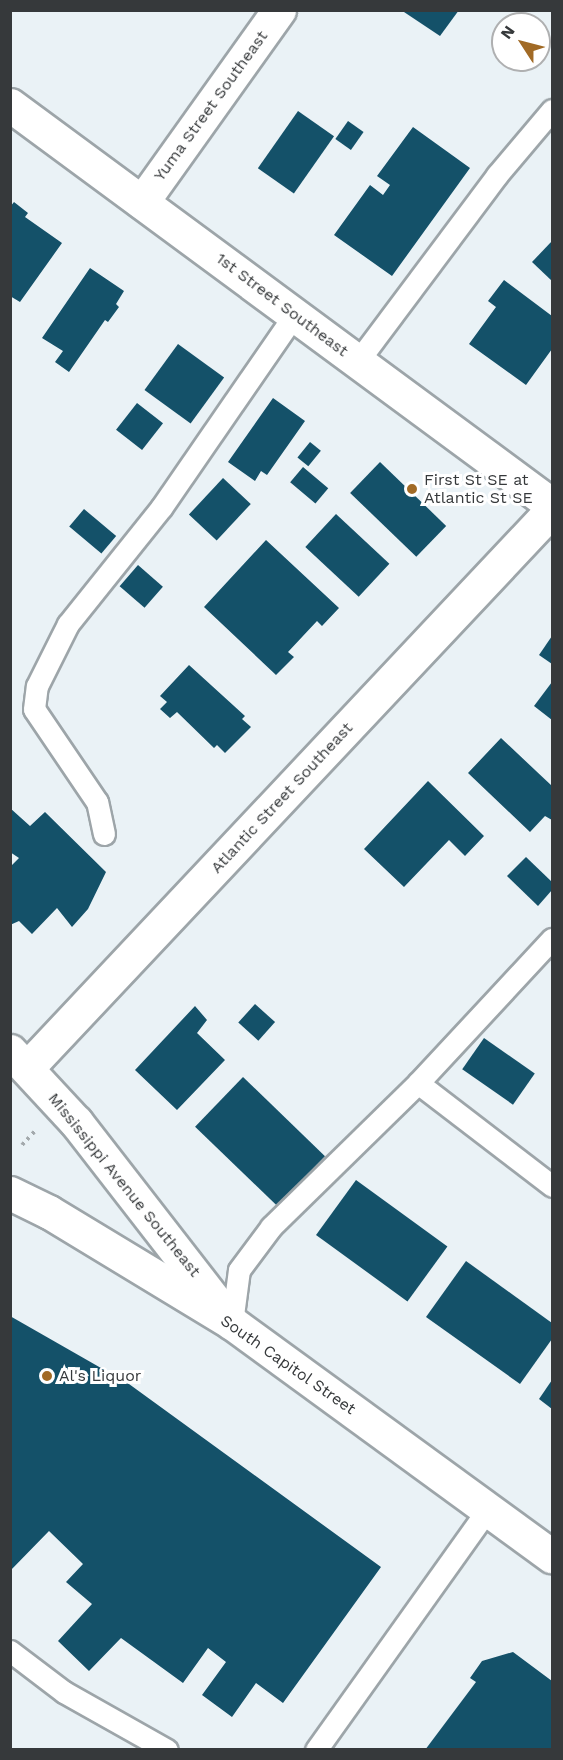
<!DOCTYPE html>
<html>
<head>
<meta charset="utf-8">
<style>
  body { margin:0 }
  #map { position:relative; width:563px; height:1760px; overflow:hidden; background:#eaf2f6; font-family:"Work Sans",sans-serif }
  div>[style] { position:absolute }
  .building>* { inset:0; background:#145169; transform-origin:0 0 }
  .path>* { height:4px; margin-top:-2px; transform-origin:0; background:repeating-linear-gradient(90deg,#a3a9ac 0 3px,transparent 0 7.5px) }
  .roads { filter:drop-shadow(2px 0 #9da5a9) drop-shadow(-2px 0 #9da5a9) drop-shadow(0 2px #9da5a9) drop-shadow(0 -2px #9da5a9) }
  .service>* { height:21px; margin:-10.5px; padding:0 10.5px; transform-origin:10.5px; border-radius:10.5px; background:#fff }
  .minor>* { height:33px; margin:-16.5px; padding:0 16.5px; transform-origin:16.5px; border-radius:16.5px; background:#fff }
  .tertiary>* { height:33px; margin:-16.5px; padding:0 16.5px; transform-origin:16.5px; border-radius:16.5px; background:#fff }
  .secondary>* { height:33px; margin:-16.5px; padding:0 16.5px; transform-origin:16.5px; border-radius:16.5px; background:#fff }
  .primary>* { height:33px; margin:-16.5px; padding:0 16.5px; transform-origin:16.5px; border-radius:16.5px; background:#fff }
  .dots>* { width:16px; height:16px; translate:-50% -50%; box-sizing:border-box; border:3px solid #fff; border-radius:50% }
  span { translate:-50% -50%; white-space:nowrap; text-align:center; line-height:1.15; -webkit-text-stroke:6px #fff; paint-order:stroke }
  .street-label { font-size:16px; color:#36393b }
  .poi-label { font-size:16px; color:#36393b }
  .left { translate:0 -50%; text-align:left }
  .frame { position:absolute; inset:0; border:12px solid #36393b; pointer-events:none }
  .north { position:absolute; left:491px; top:12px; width:60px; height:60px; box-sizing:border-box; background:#fff; border:2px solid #afb0b1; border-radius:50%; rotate:306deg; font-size:16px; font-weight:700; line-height:24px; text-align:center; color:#36393b }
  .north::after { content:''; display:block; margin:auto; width:21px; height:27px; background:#a16a25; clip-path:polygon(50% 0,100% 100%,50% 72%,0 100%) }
</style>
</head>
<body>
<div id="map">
  <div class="building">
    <i style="clip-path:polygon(401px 10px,459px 10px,440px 36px)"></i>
    <i style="left:298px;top:111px;width:44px;height:70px;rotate:35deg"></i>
    <i style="left:348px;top:121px;width:19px;height:22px;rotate:35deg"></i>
    <i style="clip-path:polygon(413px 127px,470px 168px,392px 276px,334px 235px,370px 185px,383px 195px,390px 185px,377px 176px)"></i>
    <i style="clip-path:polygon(14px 202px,28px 213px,25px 217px,62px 243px,20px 302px,10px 296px,10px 207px)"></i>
    <i style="clip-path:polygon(552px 241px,552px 281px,532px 262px)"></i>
    <i style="clip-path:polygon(90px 268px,124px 291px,116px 304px,119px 307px,108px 322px,105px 320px,69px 372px,55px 362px,63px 351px,42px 338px)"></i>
    <i style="clip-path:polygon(504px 280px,552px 316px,552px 349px,526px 385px,469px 344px,496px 307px,488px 301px)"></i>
    <i style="left:178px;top:344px;width:57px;height:57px;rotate:36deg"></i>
    <i style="clip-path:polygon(273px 398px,305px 421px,267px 475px,261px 471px,255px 481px,228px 462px)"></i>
    <i style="left:137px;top:403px;width:33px;height:34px;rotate:38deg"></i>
    <i style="left:310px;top:442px;width:14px;height:20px;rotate:39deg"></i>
    <i style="left:380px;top:462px;width:92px;height:43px;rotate:44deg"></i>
    <i style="left:303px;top:467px;width:33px;height:20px;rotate:40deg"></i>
    <i style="left:223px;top:478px;width:38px;height:50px;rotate:43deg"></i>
    <i style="left:84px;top:509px;width:42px;height:23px;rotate:40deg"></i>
    <i style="left:336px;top:514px;width:73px;height:45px;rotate:43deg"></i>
    <i style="clip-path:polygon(266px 540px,339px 608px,322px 626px,317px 621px,288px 652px,294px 657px,276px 675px,204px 607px)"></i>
    <i style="left:138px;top:565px;width:33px;height:28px;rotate:41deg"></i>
    <i style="clip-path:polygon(552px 636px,552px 664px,539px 655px)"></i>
    <i style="clip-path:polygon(189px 665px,245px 716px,242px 719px,251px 727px,225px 753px,217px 745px,214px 748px,177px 712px,170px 718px,160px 709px,167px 702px,160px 696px)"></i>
    <i style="clip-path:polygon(552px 682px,552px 720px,534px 706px)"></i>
    <i style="clip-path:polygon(501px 738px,552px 786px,552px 820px,545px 816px,530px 832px,468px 773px)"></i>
    <i style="clip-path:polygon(428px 781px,484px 836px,465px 856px,449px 840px,404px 887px,364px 849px)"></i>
    <i style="clip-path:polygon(10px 808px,30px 826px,45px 812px,106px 872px,88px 909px,72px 927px,57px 908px,32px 934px,19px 921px,10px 925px,10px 867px,19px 858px,10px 852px)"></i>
    <i style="clip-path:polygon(526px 857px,552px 882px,552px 890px,538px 906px,507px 876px)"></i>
    <i style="left:255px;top:1004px;width:27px;height:25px;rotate:42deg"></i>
    <i style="clip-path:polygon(195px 1006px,207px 1020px,197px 1033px,225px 1060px,177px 1110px,135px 1070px)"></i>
    <i style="left:484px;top:1038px;width:62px;height:38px;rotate:35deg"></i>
    <i style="left:243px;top:1077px;width:114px;height:69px;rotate:44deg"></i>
    <i style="left:356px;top:1180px;width:113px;height:68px;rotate:36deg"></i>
    <i style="clip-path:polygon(466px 1261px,552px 1323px,552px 1339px,520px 1384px,426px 1317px)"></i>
    <i style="clip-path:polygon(10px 1316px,129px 1384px,381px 1567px,283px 1703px,256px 1683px,232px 1717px,202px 1695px,226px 1662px,208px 1648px,183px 1683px,121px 1638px,89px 1671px,58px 1641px,92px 1604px,66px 1582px,83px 1564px,49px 1531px,10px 1571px)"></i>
    <i style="clip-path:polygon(552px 1380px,552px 1409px,539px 1399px)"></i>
    <i style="clip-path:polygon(513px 1652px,552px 1681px,552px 1750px,425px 1750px,476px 1682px,470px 1678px,482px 1661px)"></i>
  </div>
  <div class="path">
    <i style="left:22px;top:1145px;width:21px;rotate:-47deg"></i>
  </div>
  <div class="roads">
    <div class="service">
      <i style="left:358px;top:361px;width:232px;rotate:-53.2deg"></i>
      <i style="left:497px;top:175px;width:85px;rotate:-49.8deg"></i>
      <i style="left:104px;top:834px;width:33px;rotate:-102deg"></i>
      <i style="left:97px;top:802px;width:112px;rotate:-124.1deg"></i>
      <i style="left:34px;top:709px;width:23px;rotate:-83deg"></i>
      <i style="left:37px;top:686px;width:69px;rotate:-63.4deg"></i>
      <i style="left:68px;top:624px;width:149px;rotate:-51.3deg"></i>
      <i style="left:161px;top:508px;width:236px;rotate:-55.4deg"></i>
      <i style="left:418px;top:1083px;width:169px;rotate:37.5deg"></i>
      <i style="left:232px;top:1323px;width:53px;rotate:-82.5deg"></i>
      <i style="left:239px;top:1270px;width:54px;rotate:-53.3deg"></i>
      <i style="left:271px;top:1227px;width:206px;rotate:-44.4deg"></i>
      <i style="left:418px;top:1083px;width:197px;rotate:-47.1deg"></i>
      <i style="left:10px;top:1651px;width:68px;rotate:37.2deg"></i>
      <i style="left:64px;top:1692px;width:118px;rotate:29.4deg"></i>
      <i style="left:316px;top:1750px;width:296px;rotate:-54.5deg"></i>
    </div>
    <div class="minor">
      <i style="left:10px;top:105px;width:674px;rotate:36.43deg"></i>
      <i style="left:142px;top:202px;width:236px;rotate:-54.5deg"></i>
    </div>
    <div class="tertiary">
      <i style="left:27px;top:1068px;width:766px;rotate:-46.75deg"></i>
    </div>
    <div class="secondary">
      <i style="left:10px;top:1051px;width:97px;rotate:47.1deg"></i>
      <i style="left:76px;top:1122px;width:254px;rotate:52.2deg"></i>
    </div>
    <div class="primary">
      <i style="left:10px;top:1193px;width:43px;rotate:26deg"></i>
      <i style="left:49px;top:1212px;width:214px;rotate:31.2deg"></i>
      <i style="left:232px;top:1323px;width:396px;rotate:36.1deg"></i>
    </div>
  </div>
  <div class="dots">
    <i style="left:412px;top:489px;background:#a16a25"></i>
    <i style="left:47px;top:1376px;background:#a16a25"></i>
  </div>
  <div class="street-label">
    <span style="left:211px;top:106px;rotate:-54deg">Yuma Street Southeast</span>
    <span style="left:282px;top:305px;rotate:37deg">1st Street Southeast</span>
    <span style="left:282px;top:798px;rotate:-47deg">Atlantic Street Southeast</span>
    <span style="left:124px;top:1185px;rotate:51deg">Mississippi Avenue Southeast</span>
    <span style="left:288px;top:1365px;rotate:35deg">South Capitol Street</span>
  </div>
  <div class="poi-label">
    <span class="left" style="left:424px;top:489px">First St SE at<br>Atlantic St SE</span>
    <span class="left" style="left:59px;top:1376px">Al's Liquor</span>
  </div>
  <div class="frame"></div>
  <div class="north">N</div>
</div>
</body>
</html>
